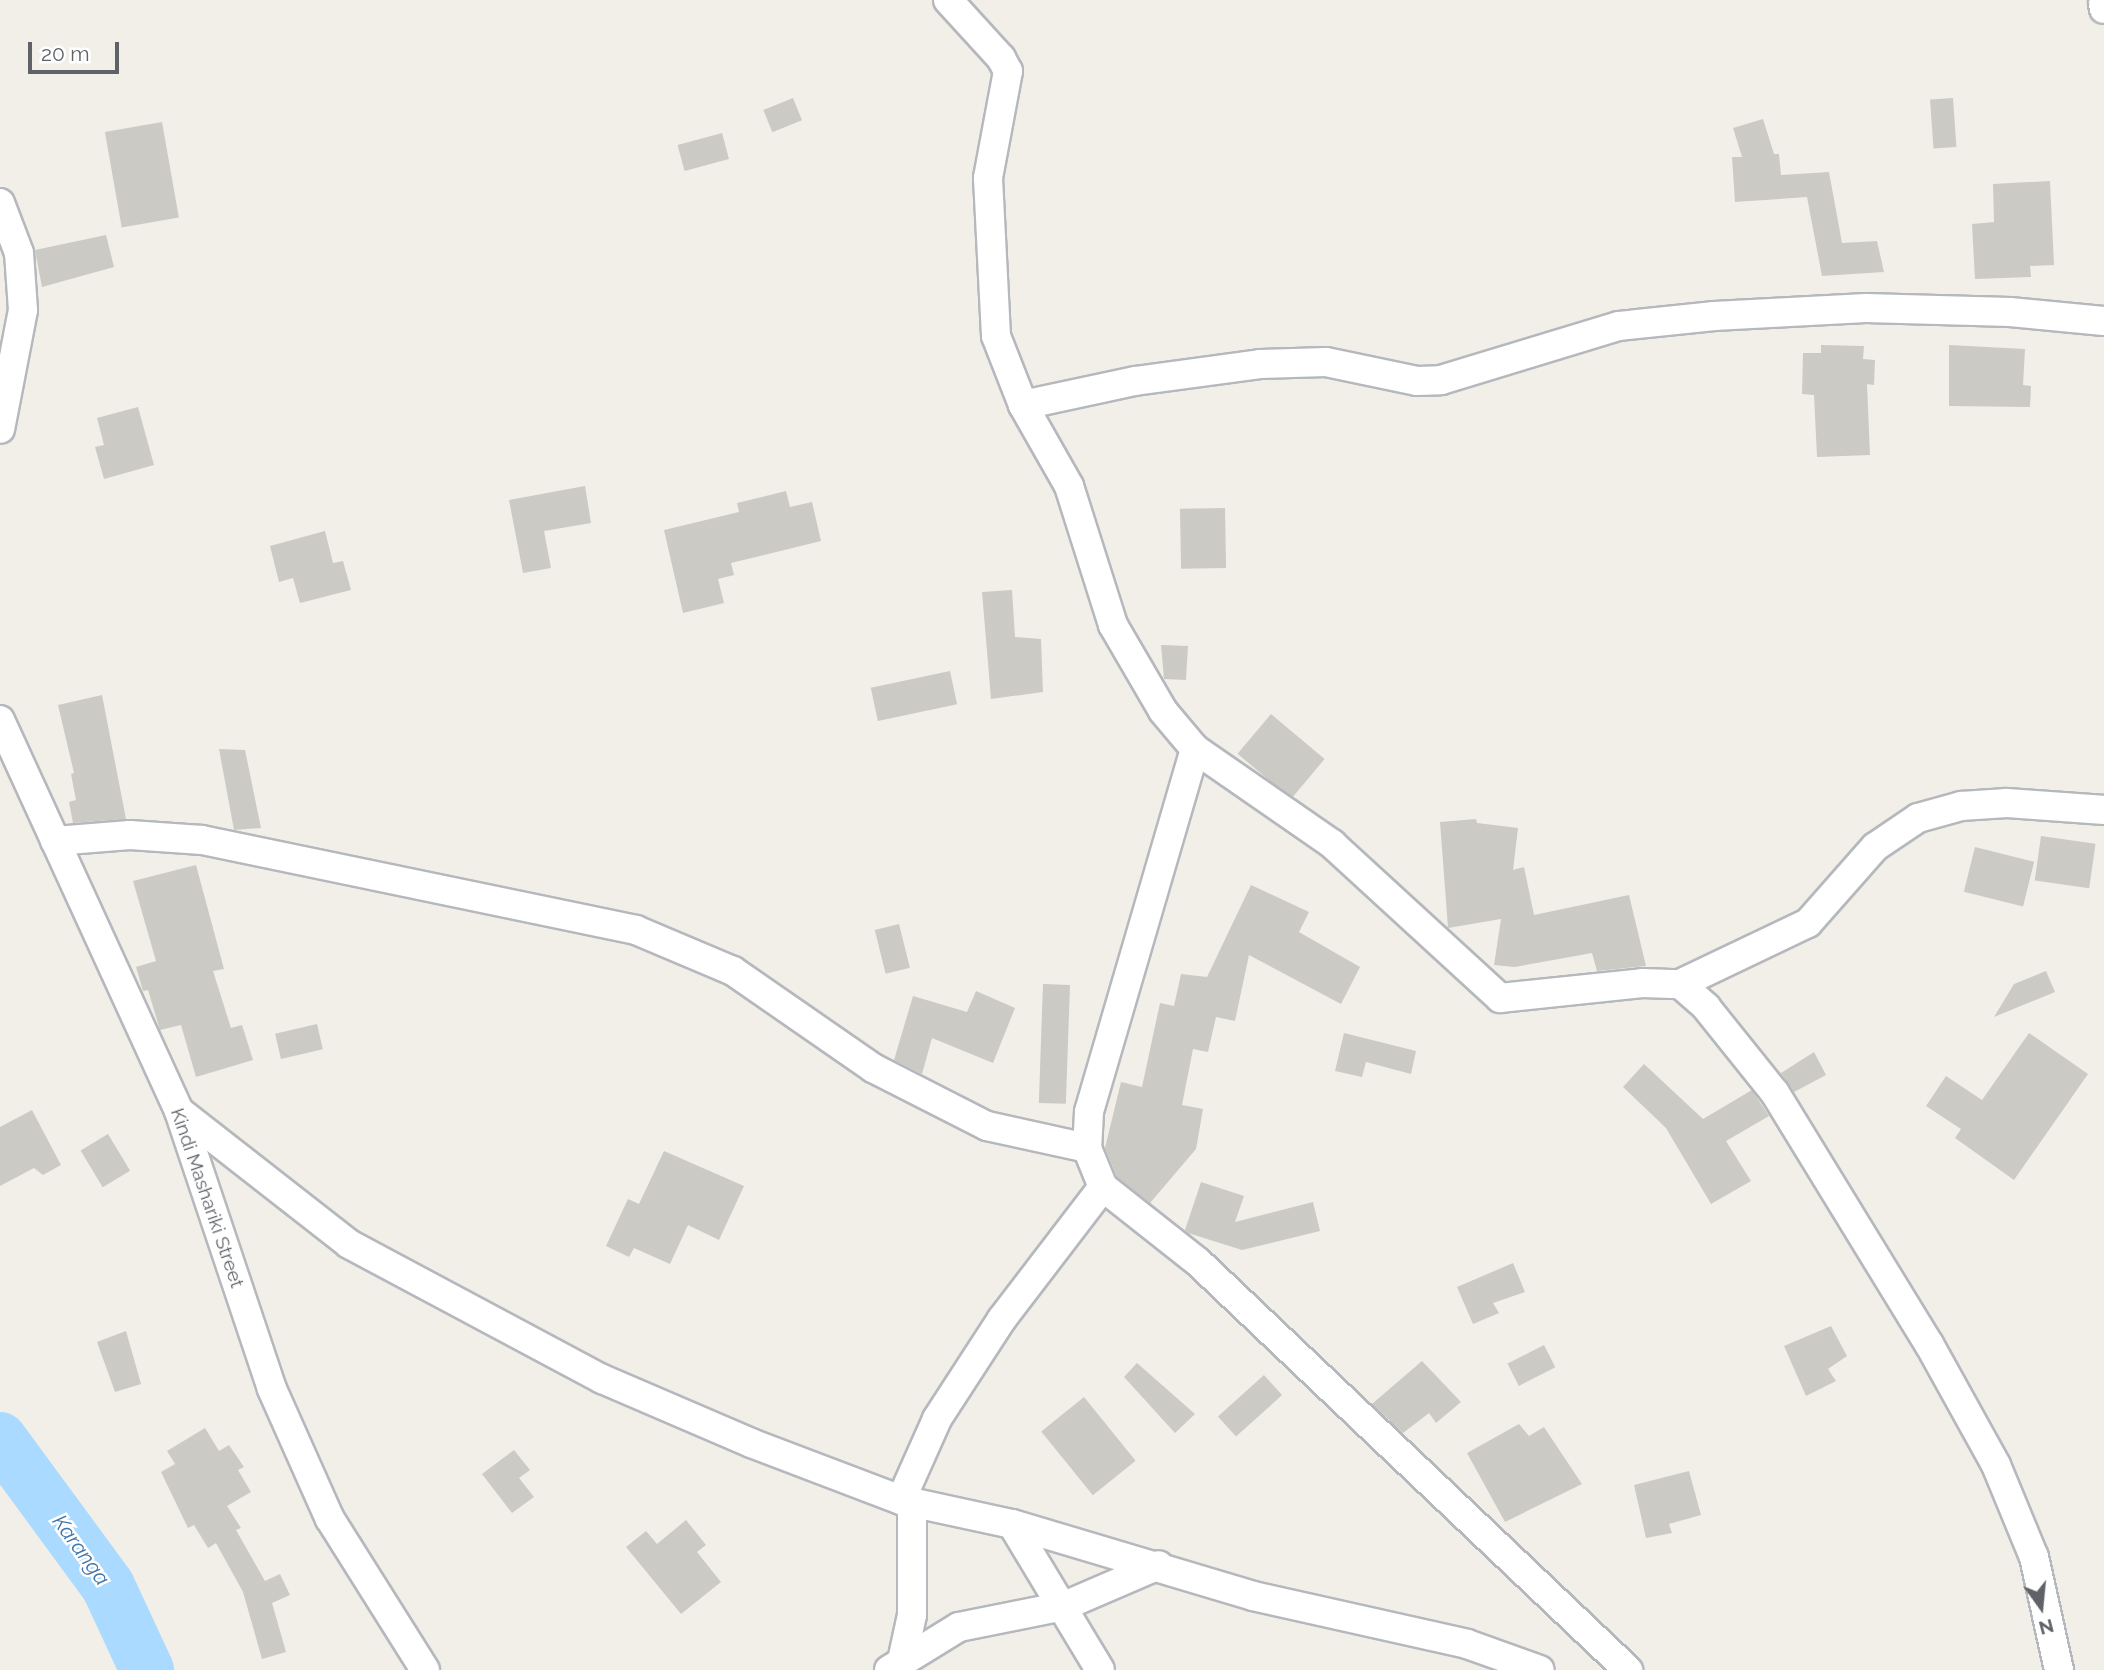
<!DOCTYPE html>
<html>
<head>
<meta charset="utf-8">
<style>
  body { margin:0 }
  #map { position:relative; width:2104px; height:1670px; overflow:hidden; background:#f1efe8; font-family:Raleway,sans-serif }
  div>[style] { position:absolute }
  .river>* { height:54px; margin:-27px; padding:0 27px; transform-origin:27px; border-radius:27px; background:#aadaff }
  .building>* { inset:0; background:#cccac5; transform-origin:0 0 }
  .roads { filter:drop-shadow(2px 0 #b5b8bc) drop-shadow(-2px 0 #b5b8bc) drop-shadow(0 2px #b5b8bc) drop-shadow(0 -2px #b5b8bc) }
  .street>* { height:28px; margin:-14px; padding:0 14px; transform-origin:14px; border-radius:14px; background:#fff }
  span { translate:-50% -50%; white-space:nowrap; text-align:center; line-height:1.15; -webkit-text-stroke:5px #fff; paint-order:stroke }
  .street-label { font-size:19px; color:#5f6368 }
  .water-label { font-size:21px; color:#4174aa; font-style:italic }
  .north { position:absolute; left:2006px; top:1572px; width:70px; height:70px; -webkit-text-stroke:5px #fff; paint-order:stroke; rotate:165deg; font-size:19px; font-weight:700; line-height:28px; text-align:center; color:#5f6368 }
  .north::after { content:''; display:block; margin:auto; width:24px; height:32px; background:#5f6368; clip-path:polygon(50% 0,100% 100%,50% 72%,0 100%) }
  .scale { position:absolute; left:28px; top:42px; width:91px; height:32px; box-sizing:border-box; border:4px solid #5f6368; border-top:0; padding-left:9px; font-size:21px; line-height:24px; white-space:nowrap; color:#5f6368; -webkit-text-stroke:5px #fff; paint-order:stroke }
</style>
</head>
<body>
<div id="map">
  <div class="river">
    <i style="left:0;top:1439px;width:182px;rotate:53.7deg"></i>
    <i style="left:108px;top:1586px;width:93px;rotate:65.1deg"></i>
  </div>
  <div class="building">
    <i style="left:793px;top:98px;width:24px;height:32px;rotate:68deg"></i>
    <i style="left:1953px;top:98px;width:49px;height:23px;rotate:86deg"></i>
    <i style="clip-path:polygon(1763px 119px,1774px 154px,1779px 154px,1781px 175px,1829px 172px,1842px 243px,1877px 241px,1884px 272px,1822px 276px,1807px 197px,1735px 202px,1732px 157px,1742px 157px,1733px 128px)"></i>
    <i style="left:162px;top:122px;width:97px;height:58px;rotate:80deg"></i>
    <i style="left:722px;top:133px;width:27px;height:46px;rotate:75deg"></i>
    <i style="clip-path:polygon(2050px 181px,2054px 265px,2030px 266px,2031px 277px,1975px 279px,1972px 224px,1994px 222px,1993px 184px)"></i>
    <i style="clip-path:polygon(106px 235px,114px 267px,42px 287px,35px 250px)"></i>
    <i style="clip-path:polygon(1821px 345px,1864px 346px,1863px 359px,1875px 360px,1874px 385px,1867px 384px,1870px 455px,1817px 457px,1814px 395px,1802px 394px,1803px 353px,1821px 353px)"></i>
    <i style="clip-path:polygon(1949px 345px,2025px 349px,2023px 385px,2031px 386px,2030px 407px,1949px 406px)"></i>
    <i style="clip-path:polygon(138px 407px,154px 465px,104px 479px,95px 447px,104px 445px,97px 418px)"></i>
    <i style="clip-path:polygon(585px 486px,591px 523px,544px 531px,551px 568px,523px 573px,509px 500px)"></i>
    <i style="clip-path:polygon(786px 491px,790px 507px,812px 502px,821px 541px,731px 563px,734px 575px,718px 579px,724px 603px,683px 613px,664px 530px,739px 512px,737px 503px)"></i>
    <i style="left:1225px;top:508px;width:60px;height:45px;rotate:89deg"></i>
    <i style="clip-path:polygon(325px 531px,333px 563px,343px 561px,351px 590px,300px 603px,293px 578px,279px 582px,270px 546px)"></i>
    <i style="clip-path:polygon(1012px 590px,1015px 637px,1041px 639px,1043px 692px,991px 699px,982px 592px)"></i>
    <i style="clip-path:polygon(1161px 645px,1188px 646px,1186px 680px,1164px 679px)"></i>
    <i style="left:950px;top:671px;width:34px;height:81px;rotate:78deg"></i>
    <i style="clip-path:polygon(102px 695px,126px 819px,73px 823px,69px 802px,76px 800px,71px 774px,74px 773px,58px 705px)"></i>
    <i style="left:1271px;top:714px;width:70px;height:52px;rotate:40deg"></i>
    <i style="clip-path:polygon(219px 749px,245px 750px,261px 828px,234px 830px)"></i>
    <i style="clip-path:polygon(1476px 819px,1477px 823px,1518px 828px,1513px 870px,1524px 867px,1534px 915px,1629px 895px,1646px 966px,1597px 971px,1592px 953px,1515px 967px,1494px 965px,1501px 919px,1448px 928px,1440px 822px)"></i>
    <i style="left:2041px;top:836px;width:55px;height:45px;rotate:8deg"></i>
    <i style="left:1975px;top:847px;width:61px;height:46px;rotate:14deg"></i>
    <i style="clip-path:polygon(196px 865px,224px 969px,213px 971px,231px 1028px,242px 1025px,253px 1060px,196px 1077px,181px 1025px,160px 1030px,148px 990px,143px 991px,136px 967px,156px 961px,133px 881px)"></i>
    <i style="clip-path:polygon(1251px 885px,1309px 912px,1299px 932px,1360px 967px,1341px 1004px,1249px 955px,1235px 1021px,1216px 1017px,1208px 1052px,1193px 1049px,1182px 1105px,1203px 1109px,1196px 1149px,1150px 1203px,1117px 1177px,1105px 1148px,1121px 1082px,1142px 1087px,1160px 1003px,1174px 1006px,1181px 974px,1207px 977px)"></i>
    <i style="left:899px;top:924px;width:45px;height:25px;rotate:76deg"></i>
    <i style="clip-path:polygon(2046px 971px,2055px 992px,1994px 1017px,2014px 984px)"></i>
    <i style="left:1043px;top:984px;width:27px;height:119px;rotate:2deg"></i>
    <i style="clip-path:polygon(976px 991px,1015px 1008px,993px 1063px,932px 1038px,922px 1074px,894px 1060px,913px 996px,967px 1012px)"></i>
    <i style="left:317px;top:1024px;width:26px;height:43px;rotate:77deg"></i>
    <i style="clip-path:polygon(1344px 1033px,1416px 1051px,1411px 1074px,1366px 1062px,1362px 1077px,1335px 1071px)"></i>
    <i style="clip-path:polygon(2029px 1033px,2088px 1074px,2014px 1180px,1955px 1138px,1961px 1129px,1926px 1106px,1946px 1076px,1982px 1100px)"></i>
    <i style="clip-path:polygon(1814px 1052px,1826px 1075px,1794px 1092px,1781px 1073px)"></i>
    <i style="clip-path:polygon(1644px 1064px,1703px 1119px,1752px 1090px,1769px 1116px,1726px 1141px,1751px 1181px,1711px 1204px,1666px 1128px,1623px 1087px)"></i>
    <i style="clip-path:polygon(32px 1110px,61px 1165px,43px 1175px,34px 1168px,0 1186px,0 1127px)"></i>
    <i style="left:108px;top:1134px;width:43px;height:32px;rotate:59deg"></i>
    <i style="clip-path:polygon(664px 1151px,744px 1186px,719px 1240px,688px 1225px,670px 1264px,634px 1248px,629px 1257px,606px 1246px,628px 1199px,639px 1204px)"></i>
    <i style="clip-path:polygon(1201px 1182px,1244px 1196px,1235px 1222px,1313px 1202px,1320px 1231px,1242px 1250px,1188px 1233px,1185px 1230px)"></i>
    <i style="clip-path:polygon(1513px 1263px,1525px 1292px,1493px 1303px,1499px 1313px,1473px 1324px,1457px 1287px)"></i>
    <i style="clip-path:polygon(1831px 1326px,1847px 1356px,1828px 1369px,1836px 1381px,1806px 1396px,1784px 1346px)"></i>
    <i style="clip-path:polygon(126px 1331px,141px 1384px,115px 1392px,97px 1342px)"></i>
    <i style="left:1544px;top:1345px;width:25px;height:41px;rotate:63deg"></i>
    <i style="clip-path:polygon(1422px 1361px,1461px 1402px,1436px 1423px,1429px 1413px,1403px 1433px,1372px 1404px)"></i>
    <i style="clip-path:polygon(1137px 1363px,1195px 1414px,1175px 1433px,1124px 1377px)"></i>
    <i style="left:1264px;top:1375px;width:27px;height:62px;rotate:48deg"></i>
    <i style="left:1084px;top:1397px;width:82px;height:55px;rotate:51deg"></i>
    <i style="clip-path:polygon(1519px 1424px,1529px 1436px,1544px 1427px,1582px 1484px,1505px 1522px,1467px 1453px)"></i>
    <i style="clip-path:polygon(205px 1428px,219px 1451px,229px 1445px,244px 1467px,238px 1470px,251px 1492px,227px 1506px,241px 1528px,236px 1530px,265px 1581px,280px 1574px,290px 1595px,272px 1603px,286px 1652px,262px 1659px,243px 1592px,216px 1543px,208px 1548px,194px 1525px,188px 1528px,161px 1472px,175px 1464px,167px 1451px)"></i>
    <i style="clip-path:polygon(514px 1450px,530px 1470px,519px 1478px,534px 1497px,512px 1513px,482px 1474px)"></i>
    <i style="clip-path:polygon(1689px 1471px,1701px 1515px,1669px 1524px,1672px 1533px,1646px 1538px,1634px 1485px)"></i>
    <i style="clip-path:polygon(686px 1520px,706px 1545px,697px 1552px,721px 1582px,681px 1614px,626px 1547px,646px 1531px,657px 1544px)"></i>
  </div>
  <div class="roads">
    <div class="street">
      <i style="left:948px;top:0;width:79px;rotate:47.6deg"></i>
      <i style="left:1001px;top:58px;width:15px;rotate:62deg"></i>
      <i style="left:1008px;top:71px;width:109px;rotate:100.6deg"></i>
      <i style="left:988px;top:178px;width:158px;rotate:87.1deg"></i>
      <i style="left:996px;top:336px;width:74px;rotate:68.6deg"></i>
      <i style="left:1023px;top:405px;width:93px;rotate:60.4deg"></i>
      <i style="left:1069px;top:486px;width:146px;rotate:72.4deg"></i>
      <i style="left:1113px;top:625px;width:99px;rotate:59.8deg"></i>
      <i style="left:1163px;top:711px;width:50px;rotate:49.9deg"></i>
      <i style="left:1195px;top:749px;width:167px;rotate:34.7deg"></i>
      <i style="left:1332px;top:844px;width:228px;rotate:42.5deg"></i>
      <i style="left:1500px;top:998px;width:143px;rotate:-6deg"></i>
      <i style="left:1642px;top:983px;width:38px;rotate:2deg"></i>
      <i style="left:1680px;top:984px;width:35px;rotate:41deg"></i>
      <i style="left:1706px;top:1007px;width:110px;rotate:51.3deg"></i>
      <i style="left:1775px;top:1093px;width:294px;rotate:58.5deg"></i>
      <i style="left:1929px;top:1344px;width:138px;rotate:61deg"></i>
      <i style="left:1996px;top:1465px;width:100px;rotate:67.6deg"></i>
      <i style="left:2034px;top:1557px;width:116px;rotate:77.5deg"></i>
      <i style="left:2103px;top:4px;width:5px;rotate:79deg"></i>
      <i style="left:0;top:203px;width:53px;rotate:69.2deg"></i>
      <i style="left:19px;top:253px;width:57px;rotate:86deg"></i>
      <i style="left:23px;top:310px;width:121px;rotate:100.9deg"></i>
      <i style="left:1023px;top:405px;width:115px;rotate:-12.1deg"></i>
      <i style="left:1135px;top:381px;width:126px;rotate:-7.7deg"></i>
      <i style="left:1260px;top:364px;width:66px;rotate:-1.7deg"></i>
      <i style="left:1326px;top:362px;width:93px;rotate:11.8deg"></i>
      <i style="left:1417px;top:381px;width:24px;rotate:-2deg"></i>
      <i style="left:1441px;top:380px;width:186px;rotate:-16.9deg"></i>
      <i style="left:1619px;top:326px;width:96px;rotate:-6deg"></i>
      <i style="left:1714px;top:316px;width:152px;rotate:-3deg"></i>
      <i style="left:1866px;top:308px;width:144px;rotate:1.6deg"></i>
      <i style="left:2010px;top:312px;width:94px;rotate:5.5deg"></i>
      <i style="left:0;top:720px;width:430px;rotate:65.4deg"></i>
      <i style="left:179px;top:1111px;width:293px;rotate:71.5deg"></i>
      <i style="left:272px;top:1389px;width:142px;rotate:66deg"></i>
      <i style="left:330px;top:1519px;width:178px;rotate:57.8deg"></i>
      <i style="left:1195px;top:749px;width:378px;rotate:106.3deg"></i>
      <i style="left:1089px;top:1112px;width:36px;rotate:93deg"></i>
      <i style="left:1087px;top:1148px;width:42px;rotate:67.7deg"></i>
      <i style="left:1103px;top:1187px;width:121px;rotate:38.3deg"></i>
      <i style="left:1198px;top:1262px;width:593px;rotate:43.5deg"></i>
      <i style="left:55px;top:841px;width:75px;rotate:-4.6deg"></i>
      <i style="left:130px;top:835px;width:72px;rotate:4deg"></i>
      <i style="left:202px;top:840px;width:443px;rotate:11.7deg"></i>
      <i style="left:636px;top:930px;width:105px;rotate:22.9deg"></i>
      <i style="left:733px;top:971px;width:170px;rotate:34.7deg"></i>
      <i style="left:873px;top:1068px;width:128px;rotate:27deg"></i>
      <i style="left:987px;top:1126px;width:102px;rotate:12.4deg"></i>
      <i style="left:1680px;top:984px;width:142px;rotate:-25.5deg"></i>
      <i style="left:1808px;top:923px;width:101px;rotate:-48.6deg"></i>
      <i style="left:1875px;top:847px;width:52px;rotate:-34deg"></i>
      <i style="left:1918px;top:818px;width:45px;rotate:-15.6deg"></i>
      <i style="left:1961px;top:806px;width:46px;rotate:-3.7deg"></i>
      <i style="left:2007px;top:803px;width:97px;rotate:4.1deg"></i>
      <i style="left:179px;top:1111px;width:216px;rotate:38deg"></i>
      <i style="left:349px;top:1244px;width:287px;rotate:28.1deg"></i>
      <i style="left:602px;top:1379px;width:162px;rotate:23.2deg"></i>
      <i style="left:751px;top:1443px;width:160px;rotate:20.8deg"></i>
      <i style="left:901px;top:1500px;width:114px;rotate:12.2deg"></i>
      <i style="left:1012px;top:1524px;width:252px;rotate:16.6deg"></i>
      <i style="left:1253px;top:1596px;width:219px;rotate:12.6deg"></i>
      <i style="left:1467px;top:1644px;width:77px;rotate:19.6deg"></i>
      <i style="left:901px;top:1500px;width:89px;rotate:-66deg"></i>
      <i style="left:937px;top:1419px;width:119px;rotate:-57deg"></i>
      <i style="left:1002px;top:1319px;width:166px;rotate:-52.6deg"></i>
      <i style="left:1012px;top:1524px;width:170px;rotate:58.9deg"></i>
      <i style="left:902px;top:1661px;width:47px;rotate:-77.7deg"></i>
      <i style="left:912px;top:1615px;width:113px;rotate:-90deg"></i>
      <i style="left:889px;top:1670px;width:82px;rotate:-31.6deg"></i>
      <i style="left:959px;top:1627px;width:107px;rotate:-11.3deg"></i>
      <i style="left:1064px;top:1606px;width:103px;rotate:-23.3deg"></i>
    </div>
  </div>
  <div class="street-label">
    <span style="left:207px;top:1198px;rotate:71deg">Kindi Mashariki Street</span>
  </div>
  <div class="water-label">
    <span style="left:81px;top:1550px;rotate:54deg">Karanga</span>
  </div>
  <div class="north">N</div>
  <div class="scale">20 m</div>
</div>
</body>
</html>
